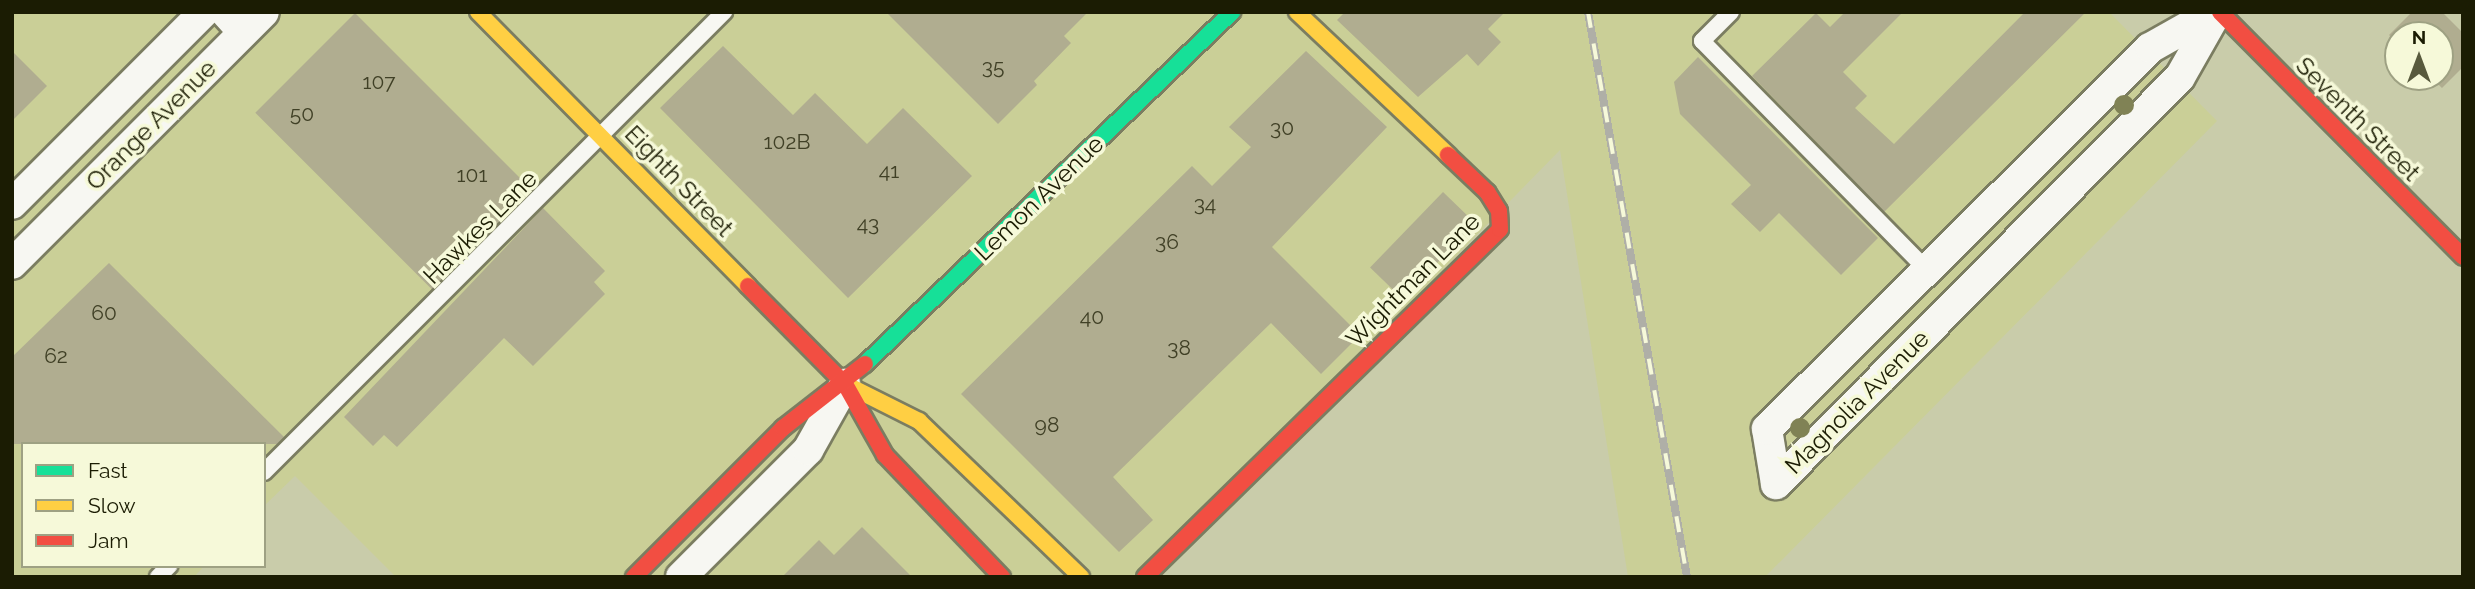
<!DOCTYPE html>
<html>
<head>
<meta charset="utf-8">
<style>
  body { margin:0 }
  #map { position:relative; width:2475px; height:589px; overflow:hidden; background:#c9ccaa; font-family:Raleway,sans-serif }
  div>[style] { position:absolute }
  .built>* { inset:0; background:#cacf97 }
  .building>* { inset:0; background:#b0ad90; transform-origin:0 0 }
  .roads { filter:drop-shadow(2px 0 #7b7d61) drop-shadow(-2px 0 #7b7d61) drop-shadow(0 2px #7b7d61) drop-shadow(0 -2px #7b7d61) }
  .lane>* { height:16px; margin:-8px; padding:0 8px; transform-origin:8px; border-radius:8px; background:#f7f7f2 }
  .street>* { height:30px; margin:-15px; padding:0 15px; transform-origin:15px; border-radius:15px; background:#f7f7f2 }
  .fast>* { height:16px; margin:-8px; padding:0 8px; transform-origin:8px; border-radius:8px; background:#16e098 }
  .slow>* { height:16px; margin:-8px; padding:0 8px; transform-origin:8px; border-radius:8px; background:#ffcf43 }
  .jam>* { height:16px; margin:-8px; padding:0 8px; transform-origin:8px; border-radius:8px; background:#f24e42 }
  .rail>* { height:8px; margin-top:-4px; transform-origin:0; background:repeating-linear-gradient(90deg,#f6f9d9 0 16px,#afafa7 0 32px); box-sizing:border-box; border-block:2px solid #afafa7 }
  .trees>* { width:20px; height:20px; margin:-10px; border-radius:50%; background:#808255 }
  span { translate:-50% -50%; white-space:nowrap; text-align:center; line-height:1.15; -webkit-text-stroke:7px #f6f9d9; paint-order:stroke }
  .number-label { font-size:21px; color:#404026 }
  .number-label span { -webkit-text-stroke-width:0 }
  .street-label { font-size:24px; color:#1b1c03 }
  .frame { position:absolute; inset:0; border:14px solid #1b1c03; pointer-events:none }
  .legend { position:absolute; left:21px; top:442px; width:245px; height:126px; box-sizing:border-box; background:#f6f9d9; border:2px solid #9ea183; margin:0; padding:9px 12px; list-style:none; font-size:21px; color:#1b1c03 }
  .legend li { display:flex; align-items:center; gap:14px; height:35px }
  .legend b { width:35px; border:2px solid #9ea183 }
  .north { position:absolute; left:2384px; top:21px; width:70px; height:70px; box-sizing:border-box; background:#f6f9d9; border:2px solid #9ea183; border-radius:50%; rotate:0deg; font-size:19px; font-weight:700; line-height:28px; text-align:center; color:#1b1c03 }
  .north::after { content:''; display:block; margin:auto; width:24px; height:32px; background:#585a3d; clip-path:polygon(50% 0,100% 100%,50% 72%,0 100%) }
</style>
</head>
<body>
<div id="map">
  <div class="built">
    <i style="clip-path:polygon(12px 12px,2109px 12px,2217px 121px,1765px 577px,1628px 577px,1560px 150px,1142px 577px,396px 577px,295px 476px,264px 506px,264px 444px,23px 444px,23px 566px,204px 566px,194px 577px,12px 577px)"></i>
  </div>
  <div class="building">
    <i style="clip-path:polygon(886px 12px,1088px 12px,1064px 36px,1071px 43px,1034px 81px,1037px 85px,998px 124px)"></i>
    <i style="clip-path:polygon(1345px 12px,1505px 12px,1488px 29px,1501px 42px,1478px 66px,1467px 54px,1418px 97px,1337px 20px)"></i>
    <i style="clip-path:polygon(1845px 12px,1903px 12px,1843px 72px,1867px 96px,1855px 108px,1894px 144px,2025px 12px,2086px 12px,1884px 212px,1752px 76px,1816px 13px,1830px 27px)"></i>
    <i style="clip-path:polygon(2412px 12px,2442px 12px,2463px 33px,2463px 67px,2442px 88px,2431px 77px,2440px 77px,2440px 35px,2398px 35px,2398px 44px,2389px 35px)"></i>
    <i style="left:355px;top:13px;width:250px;height:141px;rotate:45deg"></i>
    <i style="clip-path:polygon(723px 46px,793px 115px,815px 93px,867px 144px,903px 108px,972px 176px,848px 298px,660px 108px)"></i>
    <i style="clip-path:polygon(12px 51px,47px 86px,12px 121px)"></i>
    <i style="clip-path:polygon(1306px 51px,1387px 127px,1272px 247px,1360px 335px,1321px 374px,1271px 323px,1113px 477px,1153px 520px,1119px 552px,961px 394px,1192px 166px,1212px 186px,1251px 147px,1229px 127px)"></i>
    <i style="clip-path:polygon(1698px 57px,1878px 238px,1841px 275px,1779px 213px,1760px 232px,1731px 204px,1751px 185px,1680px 114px,1674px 82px)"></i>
    <i style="left:1443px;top:192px;width:45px;height:105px;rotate:44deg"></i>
    <i style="clip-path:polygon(543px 208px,605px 271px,594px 282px,605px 294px,533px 366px,504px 338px,397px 447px,384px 435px,373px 446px,344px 417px)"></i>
    <i style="clip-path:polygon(109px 263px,284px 437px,277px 444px,12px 444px,12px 357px)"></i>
    <i style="clip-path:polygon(862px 527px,912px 577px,782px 577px,819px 540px,834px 555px)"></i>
  </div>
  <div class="roads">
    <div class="lane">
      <i style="left:1731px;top:12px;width:41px;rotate:135deg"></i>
      <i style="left:1702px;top:41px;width:320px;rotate:45.5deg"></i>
      <i style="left:264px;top:472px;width:651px;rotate:-45deg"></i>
      <i style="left:158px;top:577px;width:16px;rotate:-45deg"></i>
    </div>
    <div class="street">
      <i style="left:225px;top:12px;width:27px;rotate:48deg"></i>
      <i style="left:12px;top:204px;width:272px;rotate:-45deg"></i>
      <i style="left:12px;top:264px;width:356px;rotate:-45deg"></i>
      <i style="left:1776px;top:484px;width:56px;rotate:-99.3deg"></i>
      <i style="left:1767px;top:429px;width:540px;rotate:-44.85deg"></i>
      <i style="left:2150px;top:48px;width:73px;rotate:-29.4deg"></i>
      <i style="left:1776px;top:484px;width:573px;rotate:-45.21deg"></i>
      <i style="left:2180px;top:77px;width:75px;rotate:-60.4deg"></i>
      <i style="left:681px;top:577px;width:180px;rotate:-45deg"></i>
      <i style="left:808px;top:450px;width:76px;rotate:-60.7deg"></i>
    </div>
    <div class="fast">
      <i style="left:865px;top:364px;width:509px;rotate:-43.8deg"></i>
    </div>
    <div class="slow">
      <i style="left:478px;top:12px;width:385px;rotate:45.4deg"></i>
      <i style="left:1297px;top:12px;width:208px;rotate:43.4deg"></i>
      <i style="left:845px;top:384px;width:83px;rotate:26.6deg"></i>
      <i style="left:919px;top:421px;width:225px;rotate:43.9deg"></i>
    </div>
    <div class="jam">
      <i style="left:2220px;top:12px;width:345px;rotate:45.2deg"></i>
      <i style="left:748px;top:286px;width:138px;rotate:45.3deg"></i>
      <i style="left:845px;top:384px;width:81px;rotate:60.6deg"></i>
      <i style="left:885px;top:455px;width:169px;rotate:46.2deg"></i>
      <i style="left:634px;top:577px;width:211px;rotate:-45deg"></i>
      <i style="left:783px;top:428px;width:104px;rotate:-38deg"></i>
      <i style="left:1145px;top:577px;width:497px;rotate:-44.4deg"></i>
      <i style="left:1500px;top:229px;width:18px;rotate:-93deg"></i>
      <i style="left:1499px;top:211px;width:22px;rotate:-122deg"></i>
      <i style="left:1487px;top:192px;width:54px;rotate:-136.5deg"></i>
    </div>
  </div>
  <div class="rail">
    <i style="left:1588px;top:12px;width:574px;rotate:80.06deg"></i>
  </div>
  <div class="trees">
    <i style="left:2124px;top:105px"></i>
    <i style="left:1800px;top:428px"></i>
  </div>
  <div class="number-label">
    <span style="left:993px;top:67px">35</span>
    <span style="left:379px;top:82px">107</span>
    <span style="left:302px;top:114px">50</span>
    <span style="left:1282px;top:128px">30</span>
    <span style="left:787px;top:142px">102B</span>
    <span style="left:889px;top:171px">41</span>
    <span style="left:472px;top:175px">101</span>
    <span style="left:1205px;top:204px">34</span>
    <span style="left:868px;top:224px">43</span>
    <span style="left:1167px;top:242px">36</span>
    <span style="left:104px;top:313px">60</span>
    <span style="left:1092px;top:317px">40</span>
    <span style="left:1179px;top:348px">38</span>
    <span style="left:56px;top:356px">62</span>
    <span style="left:1047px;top:425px">98</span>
  </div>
  <div class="street-label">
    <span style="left:2358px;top:119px;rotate:45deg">Seventh Street</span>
    <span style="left:151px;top:125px;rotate:-45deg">Orange Avenue</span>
    <span style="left:679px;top:181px;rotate:46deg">Eighth Street</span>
    <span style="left:1039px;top:198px;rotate:-44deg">Lemon Avenue</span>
    <span style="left:480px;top:227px;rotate:-45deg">Hawkes Lane</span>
    <span style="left:1413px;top:280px;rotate:-45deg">Wightman Lane</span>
    <span style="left:1857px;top:402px;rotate:-45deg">Magnolia Avenue</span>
  </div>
  <div class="frame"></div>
  <ul class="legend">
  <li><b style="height:9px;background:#16e098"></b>Fast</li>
  <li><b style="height:9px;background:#ffcf43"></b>Slow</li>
  <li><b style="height:9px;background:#f24e42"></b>Jam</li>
  </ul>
  <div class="north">N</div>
</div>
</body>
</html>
